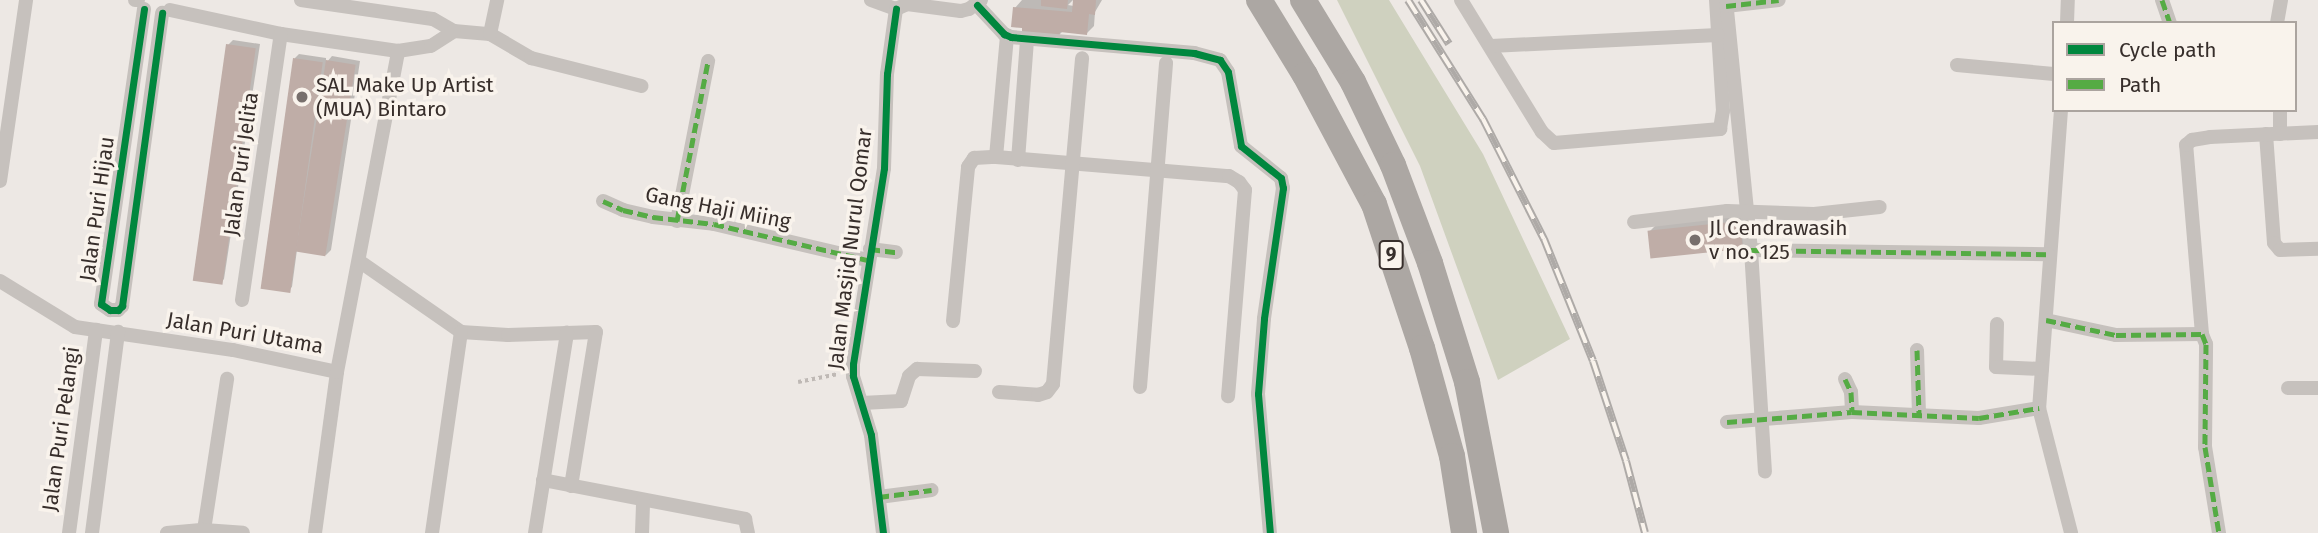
<!DOCTYPE html>
<html>
<head>
<meta charset="utf-8">
<style>
  body { margin:0 }
  #map { position:relative; width:2318px; height:533px; overflow:hidden; background:#ede8e4; font-family:"Fira Sans",sans-serif }
  div>[style] { position:absolute }
  .green>* { inset:0; background:#cfd1bf }
  .shadow>* { inset:0; background:#0003 }
  .building>* { inset:0; background:#bfada7; transform-origin:0 0 }
  .path>* { height:3.5px; margin-top:-1.75px; transform-origin:0; background:repeating-linear-gradient(90deg,#bfb9b5 0 3.5px,transparent 0 7px) }
  .minor>* { height:14px; margin:-7px; padding:0 7px; transform-origin:7px; border-radius:7px; background:#c6c1bd }
  .motorway>* { height:26px; margin:-13px; padding:0 13px; transform-origin:13px; border-radius:13px; background:#aca7a3 }
  .rail>* { height:8px; margin-top:-4px; transform-origin:0; background:repeating-linear-gradient(90deg,#f9f3ec 0 16px,#aeaaa7 0 32px); box-sizing:border-box; border-block:2px solid #aeaaa7 }
  .quiet>* { height:5px; margin-top:-2.5px; transform-origin:0; background:repeating-linear-gradient(90deg,#55ab44 0 10px,transparent 0 15px) }
  .cycleway>* { height:7px; margin:-3.5px; padding:0 3.5px; transform-origin:3.5px; border-radius:3.5px; background:#00873e }
  .dots>* { width:19px; height:19px; translate:-50% -50%; box-sizing:border-box; border:4px solid #f9f3ec; border-radius:50% }
  span { translate:-50% -50%; white-space:nowrap; text-align:center; line-height:1.15; -webkit-text-stroke:7px #f9f3ec; paint-order:stroke }
  .shield-label span { padding:2px 5px; background:#f9f3ec; border:2px solid; border-radius:5px; -webkit-text-stroke-width:0 }
  .shield-label { font-size:19px; color:#372e2b; font-weight:700 }
  .poi-label { font-size:21px; color:#372e2b }
  .left { translate:0 -50%; text-align:left }
  .street-label { font-size:21px; color:#372e2b }
  .legend { position:absolute; left:2052px; top:21px; width:245px; height:91px; box-sizing:border-box; background:#f9f3ec; border:2px solid #aba49f; margin:0; padding:9px 12px; list-style:none; font-size:21px; color:#372e2b }
  .legend li { display:flex; align-items:center; gap:14px; height:35px }
  .legend b { width:35px; border:2px solid #aba49f }
</style>
</head>
<body>
<div id="map">
  <div class="green">
    <i style="clip-path:polygon(1337px 0,1389px 0,1483px 154px,1570px 339px,1498px 380px,1420px 166px)"></i>
  </div>
  <div class="shadow">
    <i style="clip-path:polygon(1022px 0,1073px 0,1068px 5px,1074px 6px,1075px 0,1102px 0,1095px 12px,1094px 26px,1087px 33px,1063px 31px,1059px 35px,1024px 27px,1015px 8px)"></i>
    <i style="clip-path:polygon(233px 40px,260px 44px,224px 279px,220px 283px,228px 45px)"></i>
    <i style="clip-path:polygon(299px 54px,326px 58px,326px 63px,332px 56px,360px 61px,331px 250px,326px 255px,297px 250px,292px 287px,287px 291px,295px 58px)"></i>
    <i style="clip-path:polygon(1746px 215px,1749px 241px,1742px 248px,1649px 232px,1656px 225px)"></i>
  </div>
  <div class="building">
    <i style="clip-path:polygon(1041px 0,1068px 0,1067px 9px,1041px 6px)"></i>
    <i style="clip-path:polygon(1073px 0,1096px 0,1095px 15px,1089px 14px,1087px 35px,1060px 32px,1059px 37px,1022px 34px,1022px 28px,1011px 27px,1013px 7px,1072px 12px)"></i>
    <i style="left:226px;top:44px;width:30px;height:239px;rotate:8deg"></i>
    <i style="left:293px;top:58px;width:30px;height:233px;rotate:8deg"></i>
    <i style="left:326px;top:60px;width:30px;height:194px;rotate:9deg"></i>
    <i style="left:1740px;top:221px;width:28px;height:93px;rotate:84deg"></i>
  </div>
  <div class="path">
    <i style="left:798px;top:382px;width:41px;rotate:-11.3deg"></i>
  </div>
  <div class="minor">
    <i style="left:135px;top:0;width:3px"></i>
    <i style="left:301px;top:0;width:133px;rotate:8.2deg"></i>
    <i style="left:433px;top:19px;width:24px;rotate:30deg"></i>
    <i style="left:454px;top:31px;width:36px;rotate:5deg"></i>
    <i style="left:490px;top:34px;width:48px;rotate:30.3deg"></i>
    <i style="left:531px;top:58px;width:114px;rotate:14.2deg"></i>
    <i style="left:871px;top:0;width:27px;rotate:20deg"></i>
    <i style="left:1461px;top:0;width:155px;rotate:58.5deg"></i>
    <i style="left:1542px;top:132px;width:16px;rotate:43deg"></i>
    <i style="left:1554px;top:143px;width:167px;rotate:-4.8deg"></i>
    <i style="left:1720px;top:129px;width:18px;rotate:-81deg"></i>
    <i style="left:1723px;top:111px;width:111px;rotate:-93.6deg"></i>
    <i style="left:1726px;top:0;width:251px;rotate:84.3deg"></i>
    <i style="left:1751px;top:250px;width:222px;rotate:86.4deg"></i>
    <i style="left:2162px;top:0;width:24px;rotate:71deg"></i>
    <i style="left:977px;top:5px;width:40px;rotate:47deg"></i>
    <i style="left:1004px;top:34px;width:8px;rotate:23deg"></i>
    <i style="left:1011px;top:37px;width:184px;rotate:5deg"></i>
    <i style="left:1194px;top:53px;width:27px;rotate:15deg"></i>
    <i style="left:1220px;top:60px;width:14px;rotate:56deg"></i>
    <i style="left:1228px;top:72px;width:75px;rotate:80deg"></i>
    <i style="left:1241px;top:146px;width:51px;rotate:38.7deg"></i>
    <i style="left:1281px;top:178px;width:10px;rotate:79deg"></i>
    <i style="left:1283px;top:188px;width:132px;rotate:98.3deg"></i>
    <i style="left:1264px;top:319px;width:75px;rotate:94.6deg"></i>
    <i style="left:1258px;top:394px;width:140px;rotate:85.1deg"></i>
    <i style="left:1726px;top:6px;width:53px;rotate:-6.5deg"></i>
    <i style="left:144px;top:9px;width:298px;rotate:98.3deg"></i>
    <i style="left:101px;top:304px;width:11px;rotate:34deg"></i>
    <i style="left:110px;top:310px;width:8px"></i>
    <i style="left:118px;top:310px;width:6px;rotate:-45deg"></i>
    <i style="left:122px;top:306px;width:296px;rotate:-82.2deg"></i>
    <i style="left:896px;top:9px;width:12px;rotate:-24deg"></i>
    <i style="left:907px;top:4px;width:54px;rotate:7.4deg"></i>
    <i style="left:961px;top:11px;width:8px;rotate:-14deg"></i>
    <i style="left:969px;top:9px;width:15px;rotate:-37deg"></i>
    <i style="left:170px;top:10px;width:114px;rotate:12.2deg"></i>
    <i style="left:281px;top:34px;width:118px;rotate:8.3deg"></i>
    <i style="left:398px;top:51px;width:33px;rotate:-9deg"></i>
    <i style="left:431px;top:46px;width:27px;rotate:-33deg"></i>
    <i style="left:2067px;top:23px;width:23px;rotate:-88deg"></i>
    <i style="left:2277px;top:23px;width:23px;rotate:-80deg"></i>
    <i style="left:490px;top:34px;width:35px;rotate:-78deg"></i>
    <i style="left:1491px;top:46px;width:227px;rotate:-2.8deg"></i>
    <i style="left:1957px;top:65px;width:97px;rotate:5.3deg"></i>
    <i style="left:2061px;top:110px;width:299px;rotate:94.2deg"></i>
    <i style="left:2039px;top:408px;width:129px;rotate:75.6deg"></i>
    <i style="left:2280px;top:110px;width:24px;rotate:90deg"></i>
    <i style="left:2266px;top:134px;width:109px;rotate:85.8deg"></i>
    <i style="left:2274px;top:243px;width:9px;rotate:49deg"></i>
    <i style="left:2280px;top:250px;width:38px;rotate:-2deg"></i>
    <i style="left:996px;top:157px;width:234px;rotate:4.7deg"></i>
    <i style="left:1229px;top:176px;width:12px;rotate:31deg"></i>
    <i style="left:1239px;top:182px;width:10px;rotate:53deg"></i>
    <i style="left:1245px;top:190px;width:207px;rotate:94.7deg"></i>
    <i style="left:1018px;top:160px;width:121px;rotate:-85.7deg"></i>
    <i style="left:0;top:181px;width:183px;rotate:-81.8deg"></i>
    <i style="left:603px;top:201px;width:22px;rotate:24deg"></i>
    <i style="left:623px;top:210px;width:31px;rotate:13deg"></i>
    <i style="left:653px;top:217px;width:61px;rotate:6.5deg"></i>
    <i style="left:714px;top:224px;width:157px;rotate:13.2deg"></i>
    <i style="left:677px;top:221px;width:163px;rotate:-79deg"></i>
    <i style="left:1634px;top:222px;width:94px;rotate:-6.7deg"></i>
    <i style="left:1727px;top:211px;width:87px;rotate:2deg"></i>
    <i style="left:1814px;top:214px;width:66px;rotate:-6.1deg"></i>
    <i style="left:870px;top:249px;width:26px;rotate:7deg"></i>
    <i style="left:1751px;top:250px;width:297px;rotate:0.8deg"></i>
    <i style="left:359px;top:261px;width:124px;rotate:34.8deg"></i>
    <i style="left:461px;top:332px;width:47px;rotate:3.7deg"></i>
    <i style="left:508px;top:335px;width:88px;rotate:-2deg"></i>
    <i style="left:596px;top:332px;width:156px;rotate:99.2deg"></i>
    <i style="left:0;top:281px;width:88px;rotate:31.5deg"></i>
    <i style="left:75px;top:327px;width:160px;rotate:8.3deg"></i>
    <i style="left:233px;top:350px;width:106px;rotate:11.9deg"></i>
    <i style="left:242px;top:300px;width:269px;rotate:-81.7deg"></i>
    <i style="left:2046px;top:320px;width:72px;rotate:12.1deg"></i>
    <i style="left:2116px;top:335px;width:86px;rotate:-0.7deg"></i>
    <i style="left:953px;top:321px;width:155px;rotate:-84.4deg"></i>
    <i style="left:968px;top:167px;width:11px;rotate:-56deg"></i>
    <i style="left:974px;top:158px;width:22px;rotate:-3deg"></i>
    <i style="left:996px;top:157px;width:122px;rotate:-84.8deg"></i>
    <i style="left:1997px;top:324px;width:43px;rotate:91.3deg"></i>
    <i style="left:1996px;top:367px;width:46px;rotate:2.5deg"></i>
    <i style="left:1917px;top:350px;width:65px;rotate:88.2deg"></i>
    <i style="left:1845px;top:379px;width:14px;rotate:65deg"></i>
    <i style="left:1851px;top:392px;width:20px;rotate:87deg"></i>
    <i style="left:1140px;top:387px;width:325px;rotate:-85.4deg"></i>
    <i style="left:2288px;top:388px;width:30px"></i>
    <i style="left:999px;top:392px;width:39px;rotate:4deg"></i>
    <i style="left:1038px;top:395px;width:9px;rotate:-18deg"></i>
    <i style="left:1047px;top:392px;width:10px;rotate:-53deg"></i>
    <i style="left:1053px;top:384px;width:327px;rotate:-84.9deg"></i>
    <i style="left:862px;top:403px;width:39px;rotate:-3deg"></i>
    <i style="left:901px;top:401px;width:26px;rotate:-72deg"></i>
    <i style="left:909px;top:376px;width:11px;rotate:-41deg"></i>
    <i style="left:917px;top:369px;width:58px;rotate:2deg"></i>
    <i style="left:1727px;top:422px;width:125px;rotate:-4.6deg"></i>
    <i style="left:1852px;top:412px;width:127px;rotate:2.7deg"></i>
    <i style="left:1979px;top:418px;width:61px;rotate:-9.5deg"></i>
    <i style="left:543px;top:480px;width:206px;rotate:10.9deg"></i>
    <i style="left:745px;top:519px;width:14px;rotate:78deg"></i>
    <i style="left:879px;top:497px;width:53px;rotate:-7.5deg"></i>
    <i style="left:204px;top:530px;width:153px;rotate:-81.3deg"></i>
    <i style="left:69px;top:533px;width:205px;rotate:-82.4deg"></i>
    <i style="left:92px;top:533px;width:203px;rotate:-82.6deg"></i>
    <i style="left:167px;top:533px;width:37px;rotate:-5deg"></i>
    <i style="left:204px;top:530px;width:39px;rotate:4deg"></i>
    <i style="left:315px;top:533px;width:162px;rotate:-82.2deg"></i>
    <i style="left:337px;top:372px;width:327px;rotate:-79.2deg"></i>
    <i style="left:432px;top:533px;width:203px;rotate:-81.8deg"></i>
    <i style="left:535px;top:533px;width:203px;rotate:-80.9deg"></i>
    <i style="left:642px;top:533px;width:33px;rotate:-88deg"></i>
    <i style="left:883px;top:533px;width:99px;rotate:-97deg"></i>
    <i style="left:871px;top:435px;width:62px;rotate:-107deg"></i>
    <i style="left:853px;top:376px;width:12px;rotate:-90deg"></i>
    <i style="left:853px;top:364px;width:198px;rotate:-81deg"></i>
    <i style="left:884px;top:168px;width:94px;rotate:-88.2deg"></i>
    <i style="left:887px;top:74px;width:66px;rotate:-82.1deg"></i>
    <i style="left:2219px;top:533px;width:87px;rotate:-99.2deg"></i>
    <i style="left:2205px;top:447px;width:103px;rotate:-89.4deg"></i>
    <i style="left:2206px;top:344px;width:11px;rotate:-112deg"></i>
    <i style="left:2202px;top:334px;width:190px;rotate:-94.8deg"></i>
    <i style="left:2186px;top:145px;width:8px;rotate:-40deg"></i>
    <i style="left:2192px;top:140px;width:18px;rotate:-9deg"></i>
    <i style="left:2210px;top:137px;width:108px;rotate:-2.7deg"></i>
  </div>
  <div class="motorway">
    <i style="left:1259px;top:0;width:88px;rotate:58.5deg"></i>
    <i style="left:1305px;top:75px;width:146px;rotate:61.9deg"></i>
    <i style="left:1374px;top:204px;width:152px;rotate:71.6deg"></i>
    <i style="left:1422px;top:348px;width:112px;rotate:74.5deg"></i>
    <i style="left:1452px;top:456px;width:78px;rotate:81.1deg"></i>
    <i style="left:1303px;top:0;width:96px;rotate:58.6deg"></i>
    <i style="left:1353px;top:82px;width:92px;rotate:64.3deg"></i>
    <i style="left:1393px;top:165px;width:105px;rotate:69.3deg"></i>
    <i style="left:1430px;top:263px;width:125px;rotate:72.7deg"></i>
    <i style="left:1467px;top:382px;width:154px;rotate:79.1deg"></i>
  </div>
  <div class="rail">
    <i style="left:1408px;top:0;width:141px;rotate:57.8deg"></i>
    <i style="left:1483px;top:119px;width:135px;rotate:63.1deg"></i>
    <i style="left:1544px;top:239px;width:131px;rotate:68.1deg"></i>
    <i style="left:1593px;top:361px;width:105px;rotate:71.7deg"></i>
    <i style="left:1626px;top:461px;width:74px;rotate:75.2deg"></i>
    <i style="left:1421px;top:0;width:52px;rotate:57.5deg"></i>
  </div>
  <div class="quiet">
    <i style="left:2162px;top:0;width:24px;rotate:71deg"></i>
    <i style="left:1726px;top:6px;width:53px;rotate:-6.5deg"></i>
    <i style="left:603px;top:201px;width:22px;rotate:24deg"></i>
    <i style="left:623px;top:210px;width:31px;rotate:13deg"></i>
    <i style="left:653px;top:217px;width:61px;rotate:6.5deg"></i>
    <i style="left:714px;top:224px;width:157px;rotate:13.2deg"></i>
    <i style="left:677px;top:221px;width:163px;rotate:-79deg"></i>
    <i style="left:870px;top:249px;width:26px;rotate:7deg"></i>
    <i style="left:1751px;top:250px;width:297px;rotate:0.8deg"></i>
    <i style="left:2046px;top:320px;width:72px;rotate:12.1deg"></i>
    <i style="left:2116px;top:335px;width:86px;rotate:-0.7deg"></i>
    <i style="left:2202px;top:334px;width:11px;rotate:68deg"></i>
    <i style="left:2206px;top:344px;width:103px;rotate:90.6deg"></i>
    <i style="left:2205px;top:447px;width:87px;rotate:80.8deg"></i>
    <i style="left:1917px;top:350px;width:65px;rotate:88.2deg"></i>
    <i style="left:1845px;top:379px;width:14px;rotate:65deg"></i>
    <i style="left:1851px;top:392px;width:20px;rotate:87deg"></i>
    <i style="left:1727px;top:422px;width:125px;rotate:-4.6deg"></i>
    <i style="left:1852px;top:412px;width:127px;rotate:2.7deg"></i>
    <i style="left:1979px;top:418px;width:61px;rotate:-9.5deg"></i>
    <i style="left:879px;top:497px;width:53px;rotate:-7.5deg"></i>
  </div>
  <div class="cycleway">
    <i style="left:977px;top:5px;width:40px;rotate:47deg"></i>
    <i style="left:1004px;top:34px;width:8px;rotate:23deg"></i>
    <i style="left:1011px;top:37px;width:184px;rotate:5deg"></i>
    <i style="left:1194px;top:53px;width:27px;rotate:15deg"></i>
    <i style="left:1220px;top:60px;width:14px;rotate:56deg"></i>
    <i style="left:1228px;top:72px;width:75px;rotate:80deg"></i>
    <i style="left:1241px;top:146px;width:51px;rotate:38.7deg"></i>
    <i style="left:1281px;top:178px;width:10px;rotate:79deg"></i>
    <i style="left:1283px;top:188px;width:132px;rotate:98.3deg"></i>
    <i style="left:1264px;top:319px;width:75px;rotate:94.6deg"></i>
    <i style="left:1258px;top:394px;width:140px;rotate:85.1deg"></i>
    <i style="left:144px;top:9px;width:298px;rotate:98.3deg"></i>
    <i style="left:101px;top:304px;width:11px;rotate:34deg"></i>
    <i style="left:110px;top:310px;width:8px"></i>
    <i style="left:118px;top:310px;width:6px;rotate:-45deg"></i>
    <i style="left:122px;top:306px;width:296px;rotate:-82.2deg"></i>
    <i style="left:883px;top:533px;width:99px;rotate:-97deg"></i>
    <i style="left:871px;top:435px;width:62px;rotate:-107deg"></i>
    <i style="left:853px;top:376px;width:12px;rotate:-90deg"></i>
    <i style="left:853px;top:364px;width:198px;rotate:-81deg"></i>
    <i style="left:884px;top:168px;width:94px;rotate:-88.2deg"></i>
    <i style="left:887px;top:74px;width:66px;rotate:-82.1deg"></i>
  </div>
  <div class="dots">
    <i style="left:302px;top:97px;background:#776f6c"></i>
    <i style="left:1695px;top:240px;background:#776f6c"></i>
  </div>
  <div class="shield-label">
    <span style="left:1391px;top:255px">9</span>
  </div>
  <div class="poi-label">
    <span class="left" style="left:316px;top:97px">SAL Make Up Artist<br>(MUA) Bintaro</span>
    <span class="left" style="left:1709px;top:240px">Jl Cendrawasih<br>v no. 125</span>
  </div>
  <div class="street-label">
    <span style="left:241px;top:164px;rotate:-82deg">Jalan Puri Jelita</span>
    <span style="left:718px;top:208px;rotate:11deg">Gang Haji Miing</span>
    <span style="left:97px;top:209px;rotate:-82deg">Jalan Puri Hijau</span>
    <span style="left:850px;top:249px;rotate:-83deg">Jalan Masjid Nurul Qomar</span>
    <span style="left:245px;top:333px;rotate:10deg">Jalan Puri Utama</span>
    <span style="left:61px;top:429px;rotate:-82deg">Jalan Puri Pelangi</span>
  </div>
  <ul class="legend">
  <li><b style="height:9px;background:#00873e"></b>Cycle path</li>
  <li><b style="height:9px;background:#55ab44"></b>Path</li>
  </ul>
</div>
</body>
</html>
